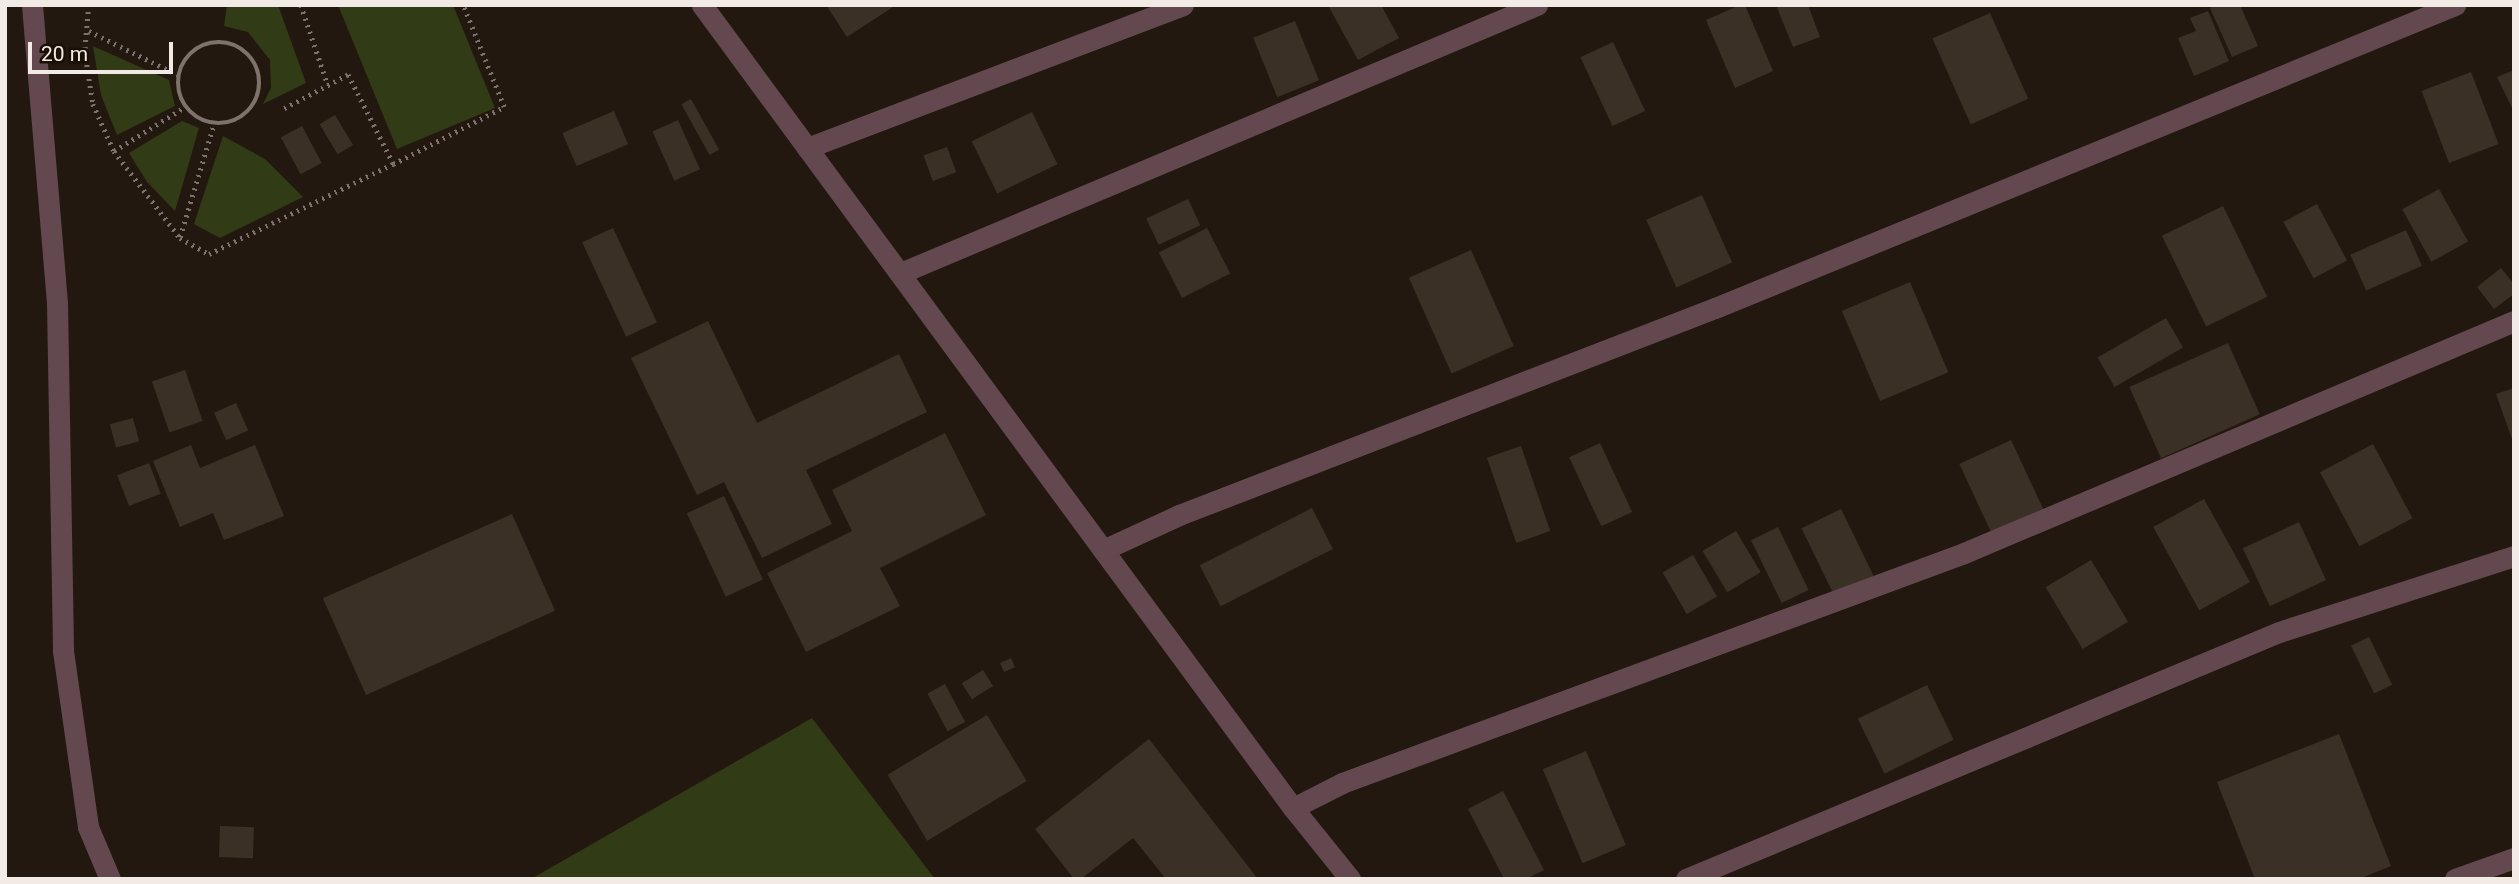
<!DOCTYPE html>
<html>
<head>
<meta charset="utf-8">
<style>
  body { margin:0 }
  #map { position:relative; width:2519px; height:884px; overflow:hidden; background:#23180f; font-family:Roboto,sans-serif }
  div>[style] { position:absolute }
  .green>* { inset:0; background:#313b15 }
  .building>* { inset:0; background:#3b3026; transform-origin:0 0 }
  .path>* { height:4.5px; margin-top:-2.25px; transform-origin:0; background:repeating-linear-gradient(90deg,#7d736c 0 2px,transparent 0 7px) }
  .path>.ring { margin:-2.25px; padding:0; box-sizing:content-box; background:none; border:4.5px solid #7d736c; border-radius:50% }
  .minor>* { height:21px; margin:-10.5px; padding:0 10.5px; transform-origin:10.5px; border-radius:10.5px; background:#63484f }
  span { translate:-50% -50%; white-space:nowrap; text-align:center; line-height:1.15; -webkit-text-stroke:5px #190f07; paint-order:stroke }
  .frame { position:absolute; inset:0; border:7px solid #f2eae4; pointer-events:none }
  .scale { position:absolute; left:28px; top:42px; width:145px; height:32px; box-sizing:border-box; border:4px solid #f2eae4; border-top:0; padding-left:9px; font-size:21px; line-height:24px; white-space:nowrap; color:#f2eae4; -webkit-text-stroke:5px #190f07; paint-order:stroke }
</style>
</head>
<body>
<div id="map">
  <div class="green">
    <i style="clip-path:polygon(227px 5px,278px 5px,306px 83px,263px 104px,271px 88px,270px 60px,248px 32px,224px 26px)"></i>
    <i style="clip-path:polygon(338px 5px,453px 5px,495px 108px,397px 149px)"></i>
    <i style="clip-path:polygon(93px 46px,169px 80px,175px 106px,117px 135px,101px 95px)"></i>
    <i style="clip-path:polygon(182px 121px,199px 128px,175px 211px,147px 182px,129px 153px)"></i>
    <i style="clip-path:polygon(223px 136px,265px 159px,303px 197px,220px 238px,194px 224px)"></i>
    <i style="clip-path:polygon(812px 718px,935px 879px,531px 879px)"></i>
  </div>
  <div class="building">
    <i style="clip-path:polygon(826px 5px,896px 5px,847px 37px)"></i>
    <i style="clip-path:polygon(1333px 5px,1381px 5px,1399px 38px,1358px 60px,1329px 7px)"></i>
    <i style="clip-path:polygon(1740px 5px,1745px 5px,1773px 71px,1735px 88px,1706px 20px)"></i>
    <i style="clip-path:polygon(1776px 5px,1808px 5px,1820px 37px,1793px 47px)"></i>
    <i style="clip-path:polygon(2216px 5px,2240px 5px,2258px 46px,2232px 57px,2210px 8px)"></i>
    <i style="clip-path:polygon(2208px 11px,2229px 61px,2194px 76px,2178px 38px,2196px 31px,2190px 18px)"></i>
    <i style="left:1990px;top:13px;width:94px;height:63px;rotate:66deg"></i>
    <i style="left:1295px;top:21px;width:64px;height:45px;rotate:68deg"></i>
    <i style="left:1613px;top:42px;width:76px;height:36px;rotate:65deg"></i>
    <i style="clip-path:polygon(2514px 70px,2514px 112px,2497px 77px)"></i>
    <i style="left:2471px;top:72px;width:77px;height:53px;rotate:69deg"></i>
    <i style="left:691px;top:99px;width:58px;height:11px;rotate:61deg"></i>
    <i style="left:614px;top:111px;width:36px;height:56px;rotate:67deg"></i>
    <i style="left:1032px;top:112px;width:58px;height:67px;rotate:64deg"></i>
    <i style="left:335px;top:115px;width:35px;height:18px;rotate:59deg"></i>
    <i style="left:678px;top:120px;width:54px;height:28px;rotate:66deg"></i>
    <i style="left:302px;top:126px;width:42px;height:24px;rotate:62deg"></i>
    <i style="left:947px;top:147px;width:27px;height:25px;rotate:70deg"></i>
    <i style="left:2439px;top:189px;width:60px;height:42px;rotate:61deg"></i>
    <i style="left:1702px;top:195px;width:74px;height:61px;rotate:66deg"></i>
    <i style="left:1188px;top:199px;width:29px;height:46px;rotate:65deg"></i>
    <i style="left:2317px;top:204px;width:64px;height:38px;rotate:62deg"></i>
    <i style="left:2223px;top:206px;width:101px;height:68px;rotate:64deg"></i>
    <i style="left:613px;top:228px;width:104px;height:34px;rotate:65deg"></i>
    <i style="left:1207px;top:228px;width:51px;height:54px;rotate:63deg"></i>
    <i style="left:2406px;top:230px;width:39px;height:61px;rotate:66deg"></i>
    <i style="left:1471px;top:250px;width:105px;height:68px;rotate:66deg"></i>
    <i style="clip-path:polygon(2501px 268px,2514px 284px,2514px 294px,2494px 309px,2477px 287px)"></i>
    <i style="left:1910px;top:282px;width:98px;height:74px;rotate:67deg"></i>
    <i style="left:2166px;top:318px;width:34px;height:79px;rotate:60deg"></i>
    <i style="clip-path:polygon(708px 321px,757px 423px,899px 354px,927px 412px,806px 470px,832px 524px,762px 558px,724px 482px,697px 495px,631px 358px)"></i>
    <i style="left:2228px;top:343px;width:78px;height:108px;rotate:66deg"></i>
    <i style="left:185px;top:370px;width:54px;height:35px;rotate:71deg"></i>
    <i style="clip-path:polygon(2514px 388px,2514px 442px,2513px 442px,2496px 394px)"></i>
    <i style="left:236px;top:403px;width:30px;height:24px;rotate:66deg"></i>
    <i style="left:133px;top:418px;width:24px;height:24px;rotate:75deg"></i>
    <i style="clip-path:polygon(945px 433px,986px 515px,880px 568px,900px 606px,806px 652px,767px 573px,852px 531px,832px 490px)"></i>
    <i style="left:2011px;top:440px;width:81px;height:57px;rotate:65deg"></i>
    <i style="left:1600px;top:443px;width:76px;height:34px;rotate:65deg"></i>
    <i style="left:2373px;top:444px;width:84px;height:60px;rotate:62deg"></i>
    <i style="clip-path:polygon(191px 445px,200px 468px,255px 445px,284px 516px,224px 540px,213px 513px,180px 527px,153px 461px)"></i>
    <i style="left:1521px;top:446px;width:90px;height:36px;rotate:71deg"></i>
    <i style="left:149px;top:463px;width:33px;height:34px;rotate:69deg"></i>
    <i style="left:724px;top:496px;width:92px;height:41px;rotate:65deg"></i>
    <i style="left:2204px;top:499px;width:95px;height:58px;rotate:61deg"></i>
    <i style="left:1312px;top:508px;width:46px;height:126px;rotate:63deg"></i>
    <i style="left:1841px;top:509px;width:77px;height:44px;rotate:64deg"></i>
    <i style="left:512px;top:514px;width:106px;height:207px;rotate:66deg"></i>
    <i style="left:2299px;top:522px;width:64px;height:62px;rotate:65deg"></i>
    <i style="left:1778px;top:527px;width:70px;height:30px;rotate:64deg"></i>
    <i style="left:1736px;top:531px;width:48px;height:39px;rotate:59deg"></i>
    <i style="left:1693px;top:555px;width:48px;height:35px;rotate:60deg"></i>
    <i style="left:2091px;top:560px;width:72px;height:53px;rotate:59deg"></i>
    <i style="left:2369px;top:637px;width:53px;height:20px;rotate:64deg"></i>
    <i style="left:1011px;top:658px;width:10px;height:12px;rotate:66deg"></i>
    <i style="left:983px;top:670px;width:19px;height:25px;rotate:58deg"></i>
    <i style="left:945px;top:684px;width:43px;height:20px;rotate:62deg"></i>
    <i style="left:1927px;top:685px;width:61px;height:77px;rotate:64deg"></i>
    <i style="left:987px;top:715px;width:77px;height:116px;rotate:59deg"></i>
    <i style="clip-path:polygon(2339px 734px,2391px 866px,2359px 879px,2255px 879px,2217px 782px)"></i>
    <i style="clip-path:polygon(1149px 739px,1258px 879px,1166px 879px,1133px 838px,1081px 879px,1074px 879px,1035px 829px)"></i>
    <i style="left:1586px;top:751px;width:102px;height:47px;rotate:67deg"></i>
    <i style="clip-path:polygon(1503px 791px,1544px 870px,1526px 879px,1504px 879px,1468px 809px)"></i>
    <i style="left:220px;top:826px;width:34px;height:31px;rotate:2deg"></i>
  </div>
  <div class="path">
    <i style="left:89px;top:5px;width:46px;rotate:95deg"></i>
    <i style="left:85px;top:51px;width:54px;rotate:81.4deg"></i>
    <i style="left:93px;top:104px;width:51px;rotate:65.9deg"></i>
    <i style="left:114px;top:151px;width:109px;rotate:52.8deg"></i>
    <i style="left:180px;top:238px;width:33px;rotate:29deg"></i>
    <i style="left:209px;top:254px;width:205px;rotate:-26.1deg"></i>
    <i style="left:393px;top:164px;width:100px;rotate:-116.8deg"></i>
    <i style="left:348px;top:75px;width:75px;rotate:152.1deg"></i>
    <i style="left:301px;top:5px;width:84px;rotate:71.4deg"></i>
    <i style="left:89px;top:31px;width:99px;rotate:26.3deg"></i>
    <i class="ring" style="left:178px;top:42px;width:77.5px;height:77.5px"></i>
    <i style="left:114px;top:151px;width:84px;rotate:-31.8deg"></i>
    <i style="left:393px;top:164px;width:125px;rotate:-27.2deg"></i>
    <i style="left:504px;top:107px;width:110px;rotate:-111.9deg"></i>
    <i style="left:180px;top:237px;width:118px;rotate:-73.3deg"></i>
  </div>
  <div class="minor">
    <i style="left:32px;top:5px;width:299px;rotate:85.2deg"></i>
    <i style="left:57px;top:303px;width:348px;rotate:89deg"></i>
    <i style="left:63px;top:651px;width:178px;rotate:81.9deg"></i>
    <i style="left:88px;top:827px;width:56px;rotate:67.1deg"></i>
    <i style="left:702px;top:5px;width:997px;rotate:53.65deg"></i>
    <i style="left:1293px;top:808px;width:91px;rotate:51.2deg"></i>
    <i style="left:807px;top:148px;width:402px;rotate:-20.8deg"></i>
    <i style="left:903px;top:272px;width:688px;rotate:-22.84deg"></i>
    <i style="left:1103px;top:550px;width:84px;rotate:-24.7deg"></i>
    <i style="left:1179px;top:515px;width:575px;rotate:-21.12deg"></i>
    <i style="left:1715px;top:308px;width:800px;rotate:-22.27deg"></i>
    <i style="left:1293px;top:808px;width:55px;rotate:-27deg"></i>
    <i style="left:1342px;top:783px;width:663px;rotate:-20.29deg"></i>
    <i style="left:1964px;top:553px;width:597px;rotate:-22.87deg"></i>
    <i style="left:1686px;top:879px;width:642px;rotate:-22.61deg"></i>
    <i style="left:2279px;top:632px;width:247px;rotate:-17.9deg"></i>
    <i style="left:2455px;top:879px;width:63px;rotate:-19.6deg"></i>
  </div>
  <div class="frame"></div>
  <div class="scale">20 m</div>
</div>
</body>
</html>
